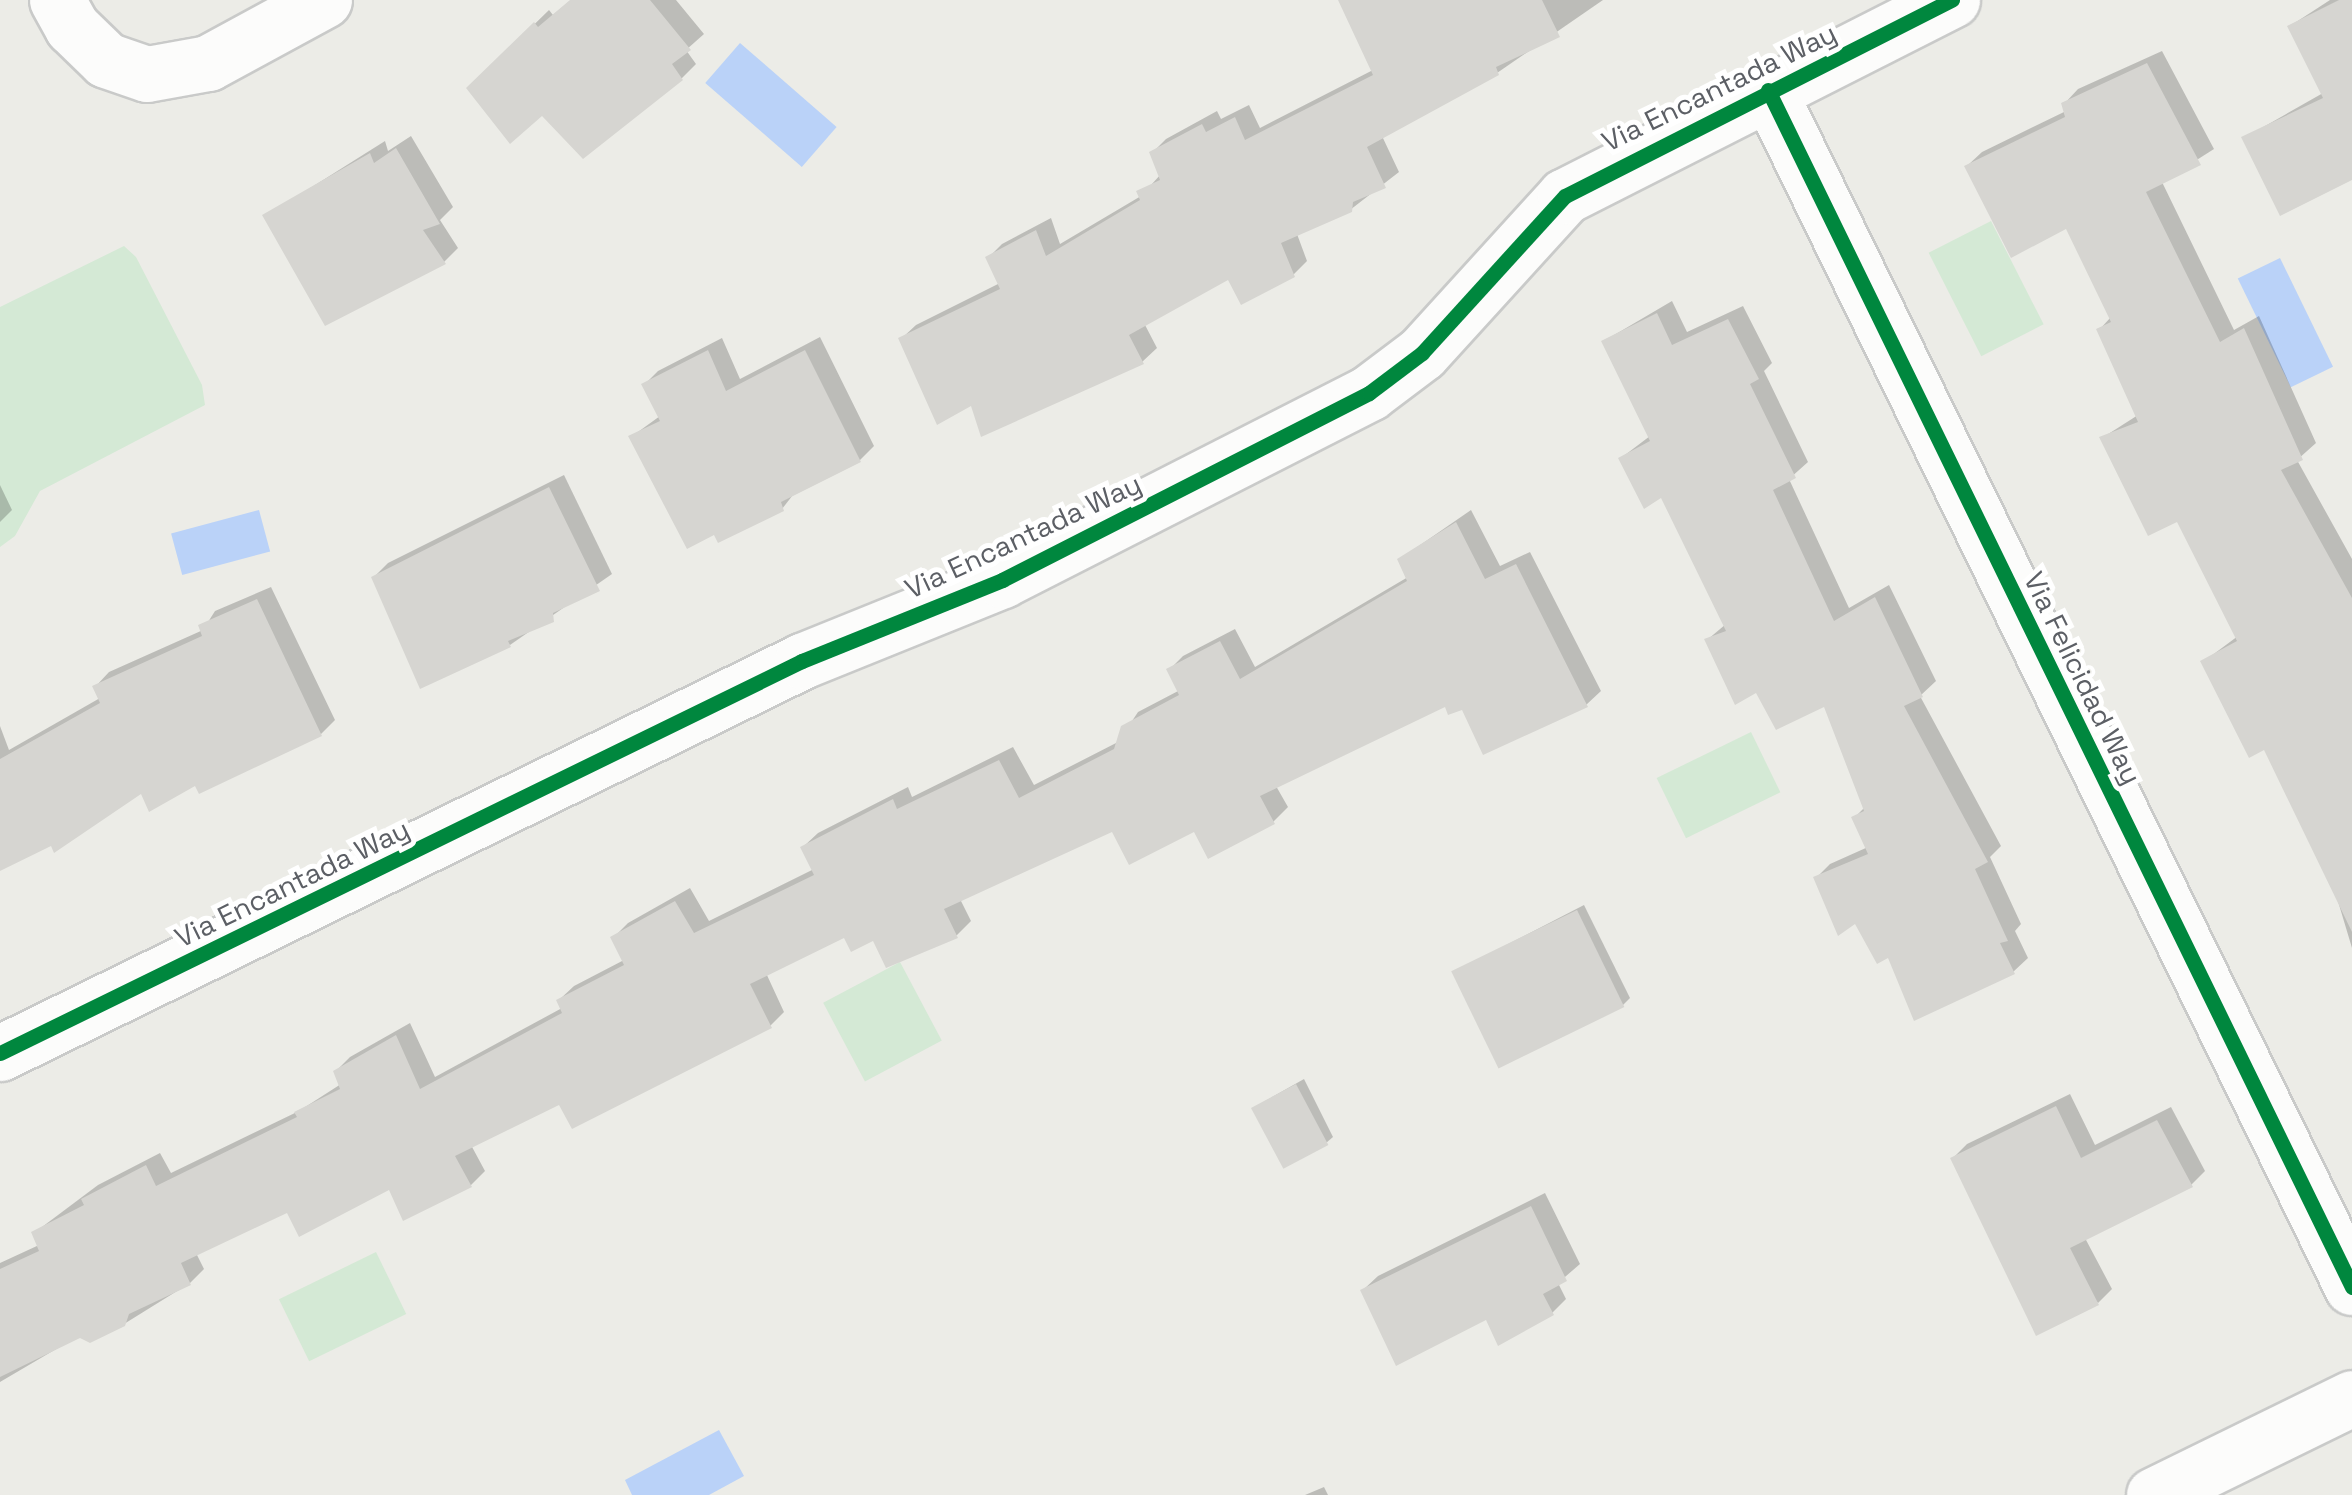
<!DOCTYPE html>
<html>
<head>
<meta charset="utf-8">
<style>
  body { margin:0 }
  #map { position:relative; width:2352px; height:1495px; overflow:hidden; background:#ecece7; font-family:"Space Grotesk",sans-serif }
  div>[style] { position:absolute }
  .green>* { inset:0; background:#d4e9d5; transform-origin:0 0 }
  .water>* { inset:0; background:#bad2f8; transform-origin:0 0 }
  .shadow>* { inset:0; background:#0003 }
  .building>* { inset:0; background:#d6d5d1; transform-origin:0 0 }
  .roads { filter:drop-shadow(2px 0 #c9cac9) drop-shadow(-2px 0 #c9cac9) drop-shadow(0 2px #c9cac9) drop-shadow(0 -2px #c9cac9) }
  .minor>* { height:55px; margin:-27.5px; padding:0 27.5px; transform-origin:27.5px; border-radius:27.5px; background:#fcfcfb }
  .cycleway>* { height:15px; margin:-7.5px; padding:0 7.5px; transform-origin:7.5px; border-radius:7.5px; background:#00873e }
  span { translate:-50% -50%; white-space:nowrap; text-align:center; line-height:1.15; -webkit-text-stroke:10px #fff; paint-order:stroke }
  .street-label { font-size:28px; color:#5c5f65 }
</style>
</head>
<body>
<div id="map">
  <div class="green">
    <i style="left:1991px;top:221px;width:116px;height:70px;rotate:63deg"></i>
    <i style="clip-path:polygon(124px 246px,136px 257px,202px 385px,205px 405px,40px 491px,15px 536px,0 547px,0 307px)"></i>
    <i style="left:1751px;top:732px;width:67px;height:105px;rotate:64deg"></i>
    <i style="left:900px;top:962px;width:89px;height:87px;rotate:62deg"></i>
    <i style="left:376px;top:1252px;width:69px;height:108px;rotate:64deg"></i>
  </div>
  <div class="water">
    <i style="left:740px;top:43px;width:128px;height:53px;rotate:41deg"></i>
    <i style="left:2280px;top:258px;width:121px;height:47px;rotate:64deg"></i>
    <i style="left:259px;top:510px;width:43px;height:91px;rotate:75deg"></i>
    <i style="clip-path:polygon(719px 1430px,744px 1476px,709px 1495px,632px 1495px,625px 1480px)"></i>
  </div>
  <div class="shadow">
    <i style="clip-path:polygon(571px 0,676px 0,704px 34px,686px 50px,696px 64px,682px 78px,543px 112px,469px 88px,549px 10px,553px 15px)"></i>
    <i style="clip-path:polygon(1351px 0,1603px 0,1497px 73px,1382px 136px,1399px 172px,1350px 210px,1297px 234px,1307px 261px,1293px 275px,1229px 277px,1144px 323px,1157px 348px,1142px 362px,972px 403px,901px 339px,916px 325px,1000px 283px,988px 258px,1002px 244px,1051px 218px,1060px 244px,1141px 196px,1161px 174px,1152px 153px,1166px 139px,1217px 111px,1221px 119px,1249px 105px,1260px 128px,1373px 70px)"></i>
    <i style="clip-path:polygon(2330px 0,2352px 0,2352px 178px,2244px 138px,2323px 93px,2290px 26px)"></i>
    <i style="clip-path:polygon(2162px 51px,2214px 149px,2162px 182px,2234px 330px,2259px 316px,2316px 443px,2297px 460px,2352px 559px,2352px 948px,2334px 888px,2265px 747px,2203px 662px,2238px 636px,2178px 518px,2102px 438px,2138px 415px,2099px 330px,2111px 317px,2067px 226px,1967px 166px,1982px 152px,2066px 111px,2064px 104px,2078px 89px)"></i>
    <i style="clip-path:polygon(411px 136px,453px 207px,440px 220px,458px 248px,444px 262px,266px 216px,385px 141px,388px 151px)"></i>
    <i style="clip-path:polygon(1672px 301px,1687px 332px,1743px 306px,1772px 363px,1764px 371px,1808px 462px,1789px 479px,1849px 608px,1889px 585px,1936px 681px,1920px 696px,2001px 846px,1990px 857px,2021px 924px,2015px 931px,2028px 958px,2013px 972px,1889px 955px,1816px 878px,1830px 864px,1868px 847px,1854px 818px,1865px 807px,1825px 703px,1707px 640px,1726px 624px,1663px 495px,1621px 458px,1650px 436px,1604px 341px)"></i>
    <i style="clip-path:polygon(820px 337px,874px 446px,860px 460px,796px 491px,782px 509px,631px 437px,660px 416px,644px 385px,658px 371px,722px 338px,740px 379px)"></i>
    <i style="clip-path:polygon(564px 475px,612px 574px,510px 645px,374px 577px,388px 563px)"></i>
    <i style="clip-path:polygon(0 485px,12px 510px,0 522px)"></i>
    <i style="clip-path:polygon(1471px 510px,1500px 566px,1530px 552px,1601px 691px,1586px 705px,1446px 704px,1276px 786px,1288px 807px,1273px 822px,1113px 829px,960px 899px,971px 921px,957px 935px,888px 964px,875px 938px,845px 935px,766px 973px,784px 1012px,770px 1026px,560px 1102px,471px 1145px,485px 1171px,471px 1185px,390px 1187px,289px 1210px,196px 1253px,204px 1269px,190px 1283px,124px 1324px,80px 1335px,0 1382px,0 1263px,39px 1245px,34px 1233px,98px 1185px,160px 1153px,171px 1173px,299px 1111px,341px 1084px,336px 1071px,350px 1057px,410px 1023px,435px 1077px,562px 1008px,559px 1000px,574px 986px,624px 960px,613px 938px,628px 923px,690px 888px,709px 921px,814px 869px,803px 847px,818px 833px,908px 787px,912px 797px,1013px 747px,1034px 785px,1118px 742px,1138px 712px,1180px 690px,1169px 670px,1183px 656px,1235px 629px,1255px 667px,1408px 577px,1400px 559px)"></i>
    <i style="clip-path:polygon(271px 587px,335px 720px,321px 734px,200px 791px,196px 783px,142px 790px,0 869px,0 726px,9px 750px,100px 698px,95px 687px,109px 672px,203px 630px,215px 611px)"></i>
    <i style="clip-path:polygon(1584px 905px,1630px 998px,1623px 1005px,1454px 972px)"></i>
    <i style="clip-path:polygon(1304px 1079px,1333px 1137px,1326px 1143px,1253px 1108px)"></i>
    <i style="clip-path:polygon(2070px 1094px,2095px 1145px,2171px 1107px,2205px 1171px,2191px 1185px,2085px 1238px,2112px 1289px,2098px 1303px,1953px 1158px,1967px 1144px)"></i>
    <i style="clip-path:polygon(1545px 1193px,1580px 1264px,1558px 1283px,1566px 1299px,1552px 1313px,1487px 1317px,1363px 1290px,1378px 1276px)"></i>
    <i style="clip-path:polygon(1324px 1487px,1328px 1495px,1305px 1495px)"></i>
  </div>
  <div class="building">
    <i style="clip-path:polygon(570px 0,650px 0,691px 50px,672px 64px,683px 80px,583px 159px,542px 116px,510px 144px,466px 88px,534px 22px,538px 27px)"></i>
    <i style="clip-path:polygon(1338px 0,1542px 0,1560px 37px,1496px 67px,1499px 75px,1367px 147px,1386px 188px,1353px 202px,1352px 212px,1281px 243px,1295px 277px,1241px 305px,1228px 280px,1129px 335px,1144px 364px,981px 437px,971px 406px,937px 425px,898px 338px,1000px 289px,985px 257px,1036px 230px,1046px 256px,1140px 200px,1136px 191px,1160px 180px,1149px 152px,1202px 124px,1206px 132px,1235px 117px,1245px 140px,1373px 75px)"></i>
    <i style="clip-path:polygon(2339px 0,2352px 0,2352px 180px,2280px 216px,2241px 137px,2323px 98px,2287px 26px)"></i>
    <i style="clip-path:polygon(2147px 63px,2201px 165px,2146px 192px,2220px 342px,2244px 328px,2303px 460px,2281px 470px,2352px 598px,2352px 932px,2264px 750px,2249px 758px,2200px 661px,2237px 641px,2177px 522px,2148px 536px,2099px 437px,2138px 422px,2096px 329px,2111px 322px,2066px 229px,2011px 258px,1964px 166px,2065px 117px,2061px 103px)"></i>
    <i style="clip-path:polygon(396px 148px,440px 224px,423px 230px,446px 264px,325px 326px,262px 215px,370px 153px,374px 163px)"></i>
    <i style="clip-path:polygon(1657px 313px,1672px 345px,1728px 319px,1759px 379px,1750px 384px,1796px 478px,1773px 490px,1834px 621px,1875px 597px,1923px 697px,1904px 706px,1988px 862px,1975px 869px,2008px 941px,2000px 943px,2015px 974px,1914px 1021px,1888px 958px,1877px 964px,1855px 924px,1838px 936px,1813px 877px,1868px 854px,1851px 817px,1864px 811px,1824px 707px,1776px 730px,1756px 693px,1735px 705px,1704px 639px,1726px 631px,1661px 498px,1644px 509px,1618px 458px,1650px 441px,1601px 341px)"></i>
    <i style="clip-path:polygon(708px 350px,726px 391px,805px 350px,861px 462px,781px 502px,784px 511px,718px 543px,714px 535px,687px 549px,628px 436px,660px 421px,641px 384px)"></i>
    <i style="clip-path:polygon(549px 487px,600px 591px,553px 613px,554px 622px,508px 641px,511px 647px,420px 689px,371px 577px)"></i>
    <i style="clip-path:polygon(1456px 522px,1485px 579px,1516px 564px,1588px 707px,1483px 755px,1462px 710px,1448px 715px,1445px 707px,1260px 796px,1275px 824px,1208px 859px,1194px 832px,1129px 865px,1112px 832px,944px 909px,958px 938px,886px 968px,873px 941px,851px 952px,844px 938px,750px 984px,772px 1028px,572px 1129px,559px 1105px,455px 1156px,472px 1187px,403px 1221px,389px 1190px,299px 1237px,287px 1213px,181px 1263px,191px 1285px,129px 1314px,125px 1326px,90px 1343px,80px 1338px,0 1377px,0 1269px,39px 1251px,31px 1232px,84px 1205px,81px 1199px,146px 1165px,156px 1186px,297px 1117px,294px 1112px,340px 1089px,333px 1071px,396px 1035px,420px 1089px,562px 1013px,556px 1000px,624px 965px,610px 937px,675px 901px,694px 933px,814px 875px,800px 847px,893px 799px,897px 809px,999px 760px,1019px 798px,1114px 749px,1121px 726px,1179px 695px,1166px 669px,1220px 641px,1240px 679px,1407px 581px,1397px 559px)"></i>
    <i style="clip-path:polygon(257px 599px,322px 736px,199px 794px,195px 786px,149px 812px,141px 794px,54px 853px,51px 846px,0 871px,0 759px,100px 703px,92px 686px,202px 636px,198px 625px)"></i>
    <i style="left:1577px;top:910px;width:108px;height:140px;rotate:64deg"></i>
    <i style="left:1296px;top:1084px;width:69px;height:51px;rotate:62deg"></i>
    <i style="clip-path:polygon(2056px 1106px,2081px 1158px,2157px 1120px,2193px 1187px,2070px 1248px,2099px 1305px,2036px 1336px,1950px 1158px)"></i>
    <i style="clip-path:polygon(1531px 1206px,1567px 1281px,1543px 1294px,1554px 1315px,1498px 1346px,1486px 1320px,1396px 1366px,1360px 1290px)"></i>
  </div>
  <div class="roads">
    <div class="minor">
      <i style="left:57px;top:0;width:31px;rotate:61deg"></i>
      <i style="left:72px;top:27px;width:47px;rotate:44.1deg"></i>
      <i style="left:106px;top:60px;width:43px;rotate:18.9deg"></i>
      <i style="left:147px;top:74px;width:62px;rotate:-10.2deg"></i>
      <i style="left:208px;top:63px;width:132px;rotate:-28.5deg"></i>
      <i style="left:1768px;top:90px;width:1332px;rotate:63.99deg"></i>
      <i style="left:0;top:1053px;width:893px;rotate:-26.05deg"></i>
      <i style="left:802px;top:661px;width:216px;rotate:-22deg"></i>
      <i style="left:1002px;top:580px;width:412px;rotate:-27deg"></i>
      <i style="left:1369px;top:393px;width:66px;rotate:-37deg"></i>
      <i style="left:1422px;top:353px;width:212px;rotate:-47.7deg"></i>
      <i style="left:1565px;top:196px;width:434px;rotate:-26.9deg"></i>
      <i style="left:2154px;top:1495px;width:220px;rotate:-26.1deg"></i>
    </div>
  </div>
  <div class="cycleway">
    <i style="left:1768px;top:90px;width:1332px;rotate:63.99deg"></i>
    <i style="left:0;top:1053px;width:893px;rotate:-26.05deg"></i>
    <i style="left:802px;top:661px;width:216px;rotate:-22deg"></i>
    <i style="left:1002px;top:580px;width:412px;rotate:-27deg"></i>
    <i style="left:1369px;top:393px;width:66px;rotate:-37deg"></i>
    <i style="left:1422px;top:353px;width:212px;rotate:-47.7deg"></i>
    <i style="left:1565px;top:196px;width:434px;rotate:-26.9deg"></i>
  </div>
  <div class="street-label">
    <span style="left:1719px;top:87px;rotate:-26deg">Via Encantada Way</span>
    <span style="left:1023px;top:536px;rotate:-25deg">Via Encantada Way</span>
    <span style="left:2083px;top:678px;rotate:64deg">Via Felicidad Way</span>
    <span style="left:292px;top:883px;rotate:-26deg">Via Encantada Way</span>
  </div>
</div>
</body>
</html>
